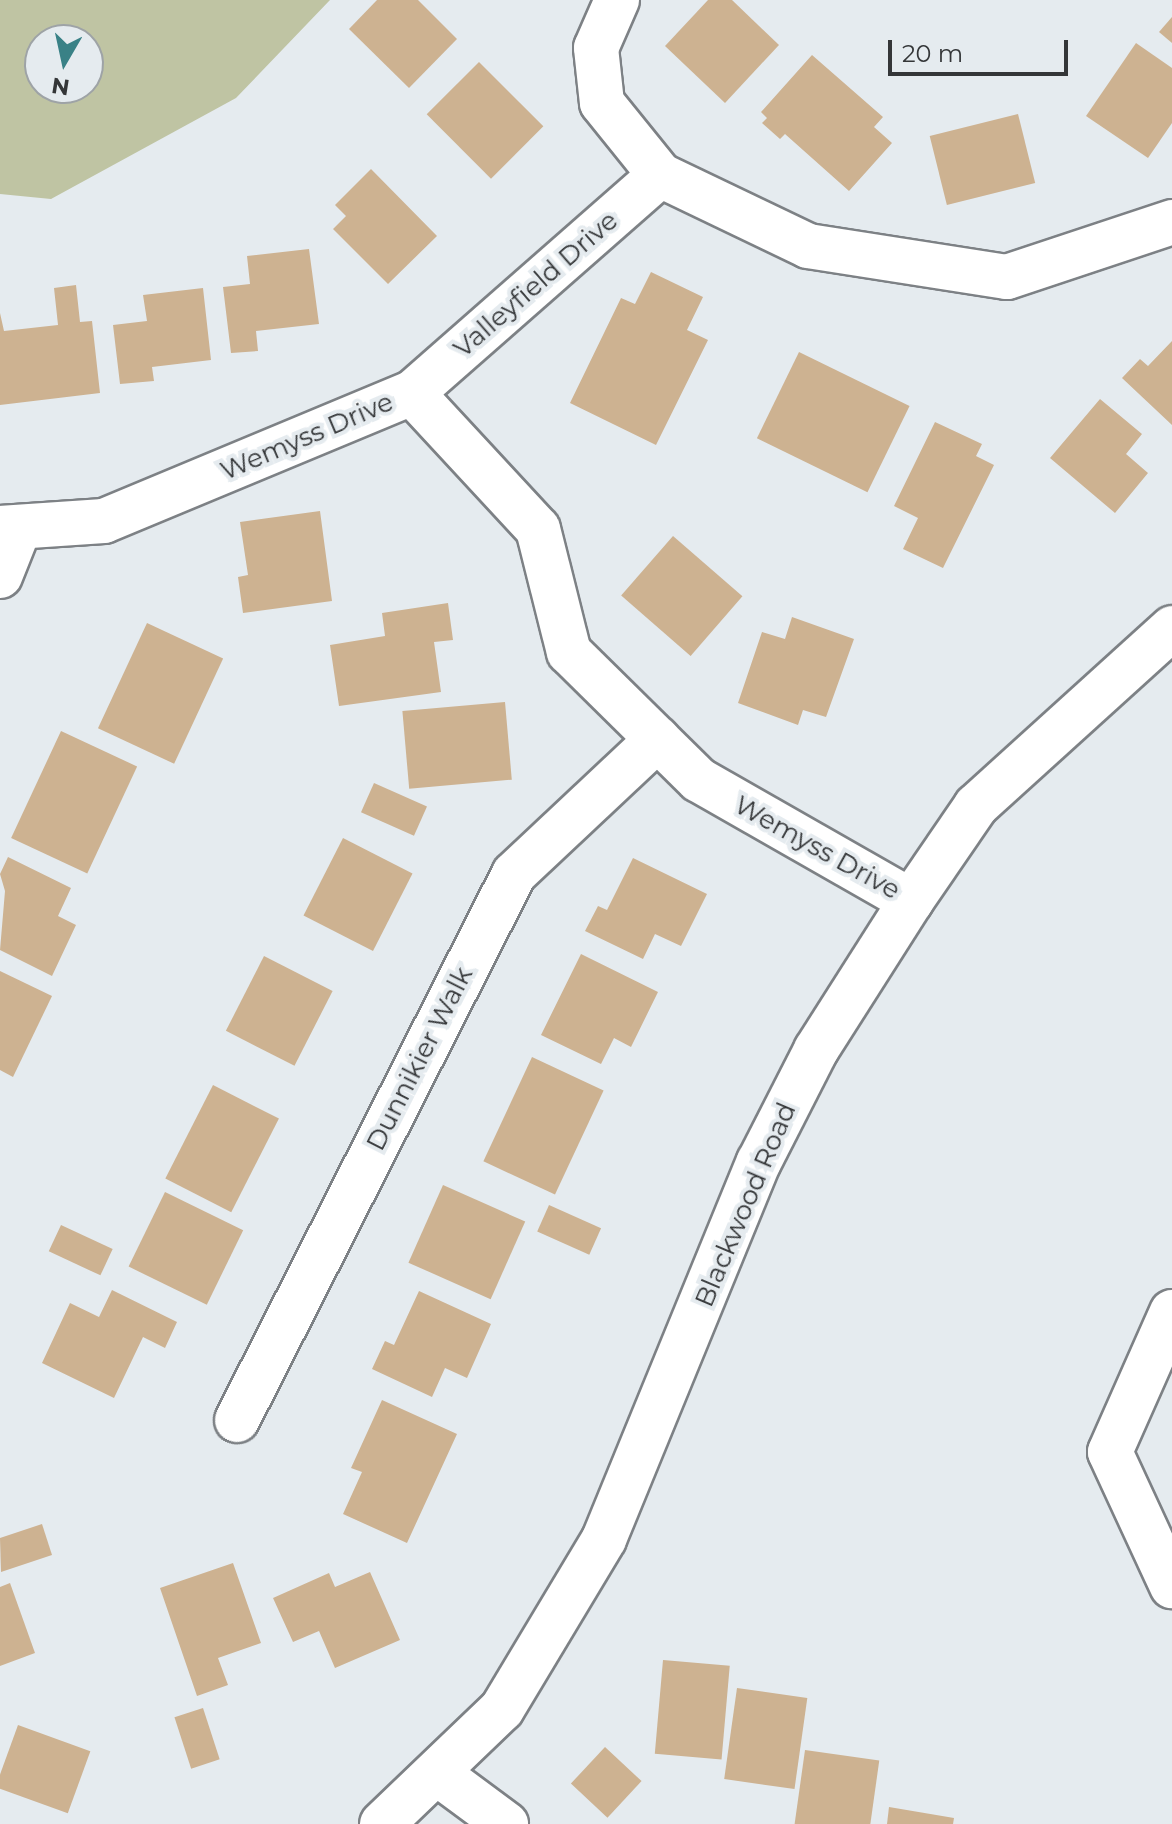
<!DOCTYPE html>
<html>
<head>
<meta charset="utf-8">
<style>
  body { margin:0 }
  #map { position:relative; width:1172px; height:1824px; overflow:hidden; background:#e5ebef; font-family:Montserrat,sans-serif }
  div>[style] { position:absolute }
  .green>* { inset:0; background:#bfc4a3 }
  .building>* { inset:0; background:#cdb291; transform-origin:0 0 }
  .roads { filter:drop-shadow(2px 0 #7d8185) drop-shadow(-2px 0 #7d8185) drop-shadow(0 2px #7d8185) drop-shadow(0 -2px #7d8185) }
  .minor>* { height:44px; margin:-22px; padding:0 22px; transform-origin:22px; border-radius:22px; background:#fff }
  span { translate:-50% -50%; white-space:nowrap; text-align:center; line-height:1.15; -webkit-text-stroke:8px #e5ebef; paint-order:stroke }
  .street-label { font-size:26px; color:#343638 }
  .north { position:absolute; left:24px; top:24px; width:80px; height:80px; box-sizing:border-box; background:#e5ebef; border:2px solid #9ea3a6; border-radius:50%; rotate:189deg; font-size:22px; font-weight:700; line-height:32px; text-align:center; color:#343638 }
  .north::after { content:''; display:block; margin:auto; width:28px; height:36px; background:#398186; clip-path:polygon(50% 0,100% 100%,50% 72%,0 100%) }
  .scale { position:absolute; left:888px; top:40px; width:180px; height:36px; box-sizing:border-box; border:4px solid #343638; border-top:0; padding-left:10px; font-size:24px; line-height:28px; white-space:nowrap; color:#343638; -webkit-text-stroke:6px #e5ebef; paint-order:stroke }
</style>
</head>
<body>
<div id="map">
  <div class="green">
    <i style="clip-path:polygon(evenodd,0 0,330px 0,236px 98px,51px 199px,0 194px,0 0,88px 40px,88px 88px,40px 88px,40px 40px,88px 40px)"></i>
  </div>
  <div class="building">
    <i style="clip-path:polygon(377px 0,418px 0,457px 39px,409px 88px,349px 29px)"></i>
    <i style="clip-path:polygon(708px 0,732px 0,779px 45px,725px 103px,665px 46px)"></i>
    <i style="clip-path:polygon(1172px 17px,1172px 43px,1159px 32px)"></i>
    <i style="clip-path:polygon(1136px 43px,1172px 68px,1172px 123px,1148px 158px,1086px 116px)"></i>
    <i style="clip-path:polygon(812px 55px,883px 117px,874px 127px,892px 143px,849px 191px,785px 134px,780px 139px,762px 123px,767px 118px,761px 112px)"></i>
    <i style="left:479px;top:62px;width:91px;height:74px;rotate:45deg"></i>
    <i style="left:1018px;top:114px;width:71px;height:91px;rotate:76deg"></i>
    <i style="clip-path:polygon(371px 169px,437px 236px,388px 284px,333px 229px,346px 216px,335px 205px)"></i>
    <i style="clip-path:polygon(309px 249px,319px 324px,256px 331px,258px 351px,231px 353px,223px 287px,250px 284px,247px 256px)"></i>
    <i style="clip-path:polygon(651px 272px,703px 297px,687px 330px,708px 340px,656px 445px,570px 403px,621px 298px,635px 304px)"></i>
    <i style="clip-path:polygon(76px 285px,80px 322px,92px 321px,100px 393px,0 405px,0 313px,4px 331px,58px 325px,54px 288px)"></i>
    <i style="clip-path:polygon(203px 288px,211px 360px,152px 367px,154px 381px,120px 384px,113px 325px,147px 321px,143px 295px)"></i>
    <i style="clip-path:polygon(1172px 341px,1172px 425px,1122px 378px,1140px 359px,1148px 366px)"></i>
    <i style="left:799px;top:352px;width:123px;height:96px;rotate:26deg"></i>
    <i style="clip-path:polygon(1100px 399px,1142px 434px,1126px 454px,1148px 473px,1115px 513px,1050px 458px)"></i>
    <i style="clip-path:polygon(935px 422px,982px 444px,976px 456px,994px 465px,943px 568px,903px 549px,918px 518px,894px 506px)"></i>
    <i style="clip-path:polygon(320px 511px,332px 601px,243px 613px,238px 577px,248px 575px,240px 522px)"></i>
    <i style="left:673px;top:536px;width:92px;height:79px;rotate:41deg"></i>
    <i style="clip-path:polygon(448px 603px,453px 640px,434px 642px,441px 692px,339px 706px,330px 645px,385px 636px,382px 613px)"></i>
    <i style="clip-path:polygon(792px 617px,854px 639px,826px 717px,803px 710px,798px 725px,738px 703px,762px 632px,785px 639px)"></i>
    <i style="left:147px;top:623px;width:84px;height:116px;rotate:25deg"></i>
    <i style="left:505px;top:702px;width:78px;height:103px;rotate:85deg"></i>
    <i style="left:61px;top:731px;width:84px;height:118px;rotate:25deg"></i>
    <i style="left:374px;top:783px;width:58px;height:32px;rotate:24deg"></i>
    <i style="left:343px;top:838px;width:78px;height:87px;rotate:27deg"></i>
    <i style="clip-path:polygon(8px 857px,71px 888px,58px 916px,76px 925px,52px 976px,0 950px,5px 891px,0 874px)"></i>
    <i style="clip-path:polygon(633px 858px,707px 894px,681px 946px,655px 934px,643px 959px,585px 931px,598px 906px,607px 910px)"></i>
    <i style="clip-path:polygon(581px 954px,658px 992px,631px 1047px,614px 1038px,601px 1064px,541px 1035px)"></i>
    <i style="left:264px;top:956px;width:77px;height:84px;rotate:27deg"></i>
    <i style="clip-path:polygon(0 971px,52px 996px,13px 1077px,0 1070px)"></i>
    <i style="left:532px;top:1057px;width:79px;height:115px;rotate:25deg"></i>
    <i style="left:213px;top:1085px;width:74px;height:105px;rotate:27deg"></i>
    <i style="left:443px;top:1185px;width:90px;height:85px;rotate:24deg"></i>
    <i style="left:165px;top:1192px;width:87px;height:83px;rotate:26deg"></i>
    <i style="left:549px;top:1205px;width:57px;height:29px;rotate:24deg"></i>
    <i style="left:61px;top:1225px;width:57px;height:29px;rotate:25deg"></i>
    <i style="clip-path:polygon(112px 1290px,177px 1322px,165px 1348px,143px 1337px,114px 1398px,42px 1363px,70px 1303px,99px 1317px)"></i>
    <i style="clip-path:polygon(419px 1291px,491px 1324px,467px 1378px,445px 1368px,432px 1397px,372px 1369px,385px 1341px,394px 1345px)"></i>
    <i style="clip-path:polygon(382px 1400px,457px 1434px,407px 1543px,343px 1514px,362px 1472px,351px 1468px)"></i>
    <i style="clip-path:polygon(42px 1524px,52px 1555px,1px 1572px,0 1538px)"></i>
    <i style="clip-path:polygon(233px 1563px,261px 1643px,218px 1658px,228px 1685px,197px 1696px,160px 1588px)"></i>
    <i style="clip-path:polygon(370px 1572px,400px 1640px,335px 1668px,319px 1631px,293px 1642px,273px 1598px,329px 1573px,335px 1587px)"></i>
    <i style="clip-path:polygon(10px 1583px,35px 1653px,0 1666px,0 1587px)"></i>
    <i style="left:663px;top:1660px;width:67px;height:94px;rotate:5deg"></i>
    <i style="left:737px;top:1688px;width:71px;height:92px;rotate:8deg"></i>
    <i style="left:203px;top:1708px;width:54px;height:30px;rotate:72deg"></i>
    <i style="left:18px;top:1725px;width:77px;height:66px;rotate:20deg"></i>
    <i style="left:605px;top:1747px;width:50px;height:50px;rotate:43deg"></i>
    <i style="left:805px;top:1750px;width:75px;height:75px;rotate:8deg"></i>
    <i style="clip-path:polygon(889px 1807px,954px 1818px,953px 1824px,887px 1824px)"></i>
  </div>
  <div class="roads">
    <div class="minor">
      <i style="left:617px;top:0;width:52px;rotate:113.6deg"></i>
      <i style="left:596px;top:48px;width:55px;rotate:83.8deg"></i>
      <i style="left:602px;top:103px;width:92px;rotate:51.1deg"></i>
      <i style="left:660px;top:175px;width:164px;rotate:25.6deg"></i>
      <i style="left:808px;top:246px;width:201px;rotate:8.9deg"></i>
      <i style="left:1007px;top:277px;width:174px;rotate:-18.4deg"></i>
      <i style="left:412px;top:393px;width:330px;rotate:-41.3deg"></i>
      <i style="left:0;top:528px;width:104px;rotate:-3.9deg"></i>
      <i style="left:104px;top:521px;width:334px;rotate:-22.6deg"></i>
      <i style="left:412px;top:393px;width:185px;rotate:47.2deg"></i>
      <i style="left:538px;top:529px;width:127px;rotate:75.9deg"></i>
      <i style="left:569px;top:652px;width:182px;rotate:44.6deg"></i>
      <i style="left:699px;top:780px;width:244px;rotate:29.7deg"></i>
      <i style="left:0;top:576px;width:48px;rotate:-68.2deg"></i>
      <i style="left:1172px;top:1312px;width:153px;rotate:113.9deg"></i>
      <i style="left:1110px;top:1452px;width:148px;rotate:65.2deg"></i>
      <i style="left:237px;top:1420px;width:612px;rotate:-63.1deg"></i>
      <i style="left:514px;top:874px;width:197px;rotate:-43.2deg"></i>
      <i style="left:437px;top:1773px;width:86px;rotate:36.5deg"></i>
      <i style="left:382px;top:1824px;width:166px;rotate:-43.8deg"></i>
      <i style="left:502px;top:1709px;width:198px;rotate:-59deg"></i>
      <i style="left:604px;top:1539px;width:408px;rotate:-67.7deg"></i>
      <i style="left:759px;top:1162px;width:126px;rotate:-63deg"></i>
      <i style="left:816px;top:1050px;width:177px;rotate:-57.5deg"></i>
      <i style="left:911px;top:901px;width:115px;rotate:-55.6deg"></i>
      <i style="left:976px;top:806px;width:265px;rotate:-42.2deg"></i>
    </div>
  </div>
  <div class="street-label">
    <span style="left:536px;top:285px;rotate:-41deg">Valleyfield Drive</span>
    <span style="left:307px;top:437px;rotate:-23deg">Wemyss Drive</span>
    <span style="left:817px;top:848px;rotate:29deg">Wemyss Drive</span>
    <span style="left:420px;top:1059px;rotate:-63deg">Dunnikier Walk</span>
    <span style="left:746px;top:1205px;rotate:-67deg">Blackwood Road</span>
  </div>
  <div class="north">N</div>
  <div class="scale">20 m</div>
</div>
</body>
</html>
